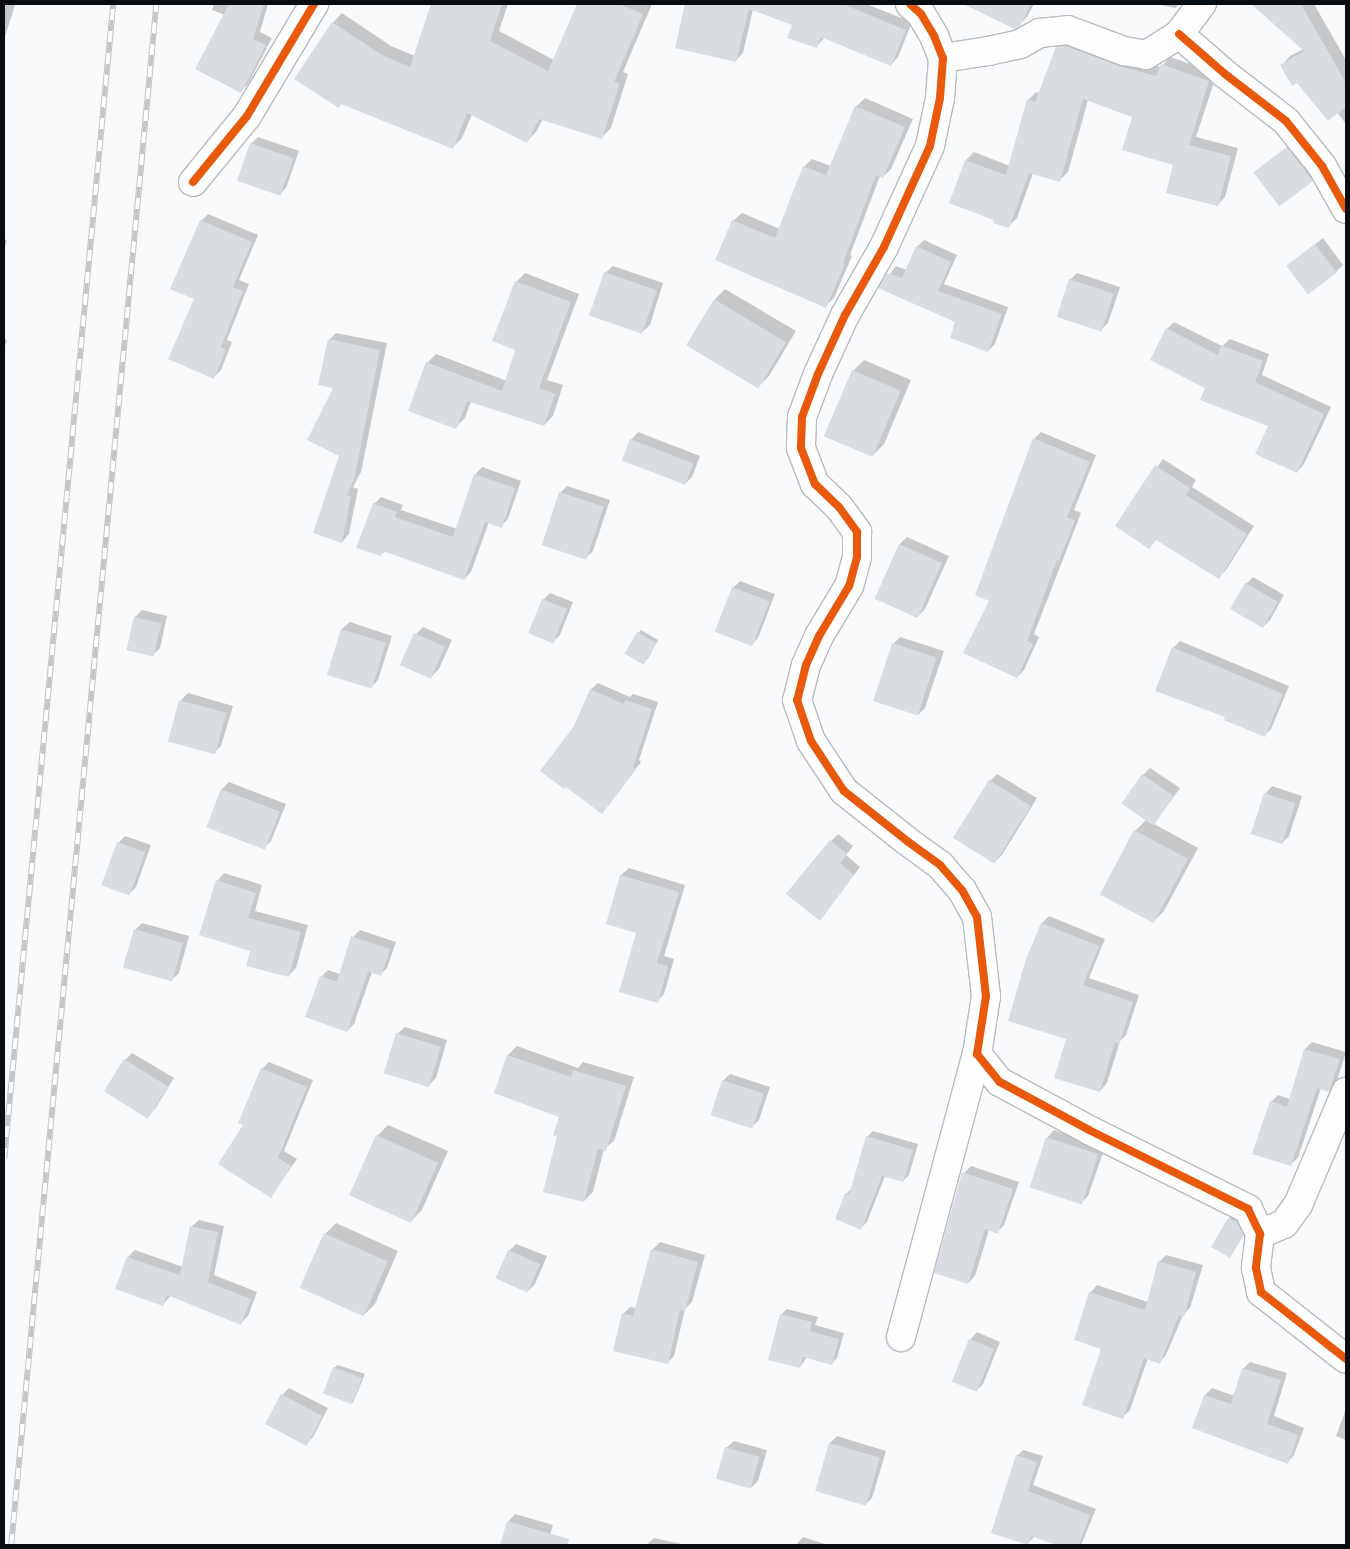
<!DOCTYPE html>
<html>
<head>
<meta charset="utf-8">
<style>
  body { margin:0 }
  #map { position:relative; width:1350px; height:1549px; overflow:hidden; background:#f8fafc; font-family:Mulish,sans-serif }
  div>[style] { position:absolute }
  .shadow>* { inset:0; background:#0003 }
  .building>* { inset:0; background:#d9dce0; transform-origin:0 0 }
  .roads { filter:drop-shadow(1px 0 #b8bcc0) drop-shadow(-1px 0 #b8bcc0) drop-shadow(0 1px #b8bcc0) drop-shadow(0 -1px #b8bcc0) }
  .minor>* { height:28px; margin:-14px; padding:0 14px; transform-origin:14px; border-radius:14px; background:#fefeff }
  .rail>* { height:5.5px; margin-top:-2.75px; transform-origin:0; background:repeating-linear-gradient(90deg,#fff 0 11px,#c4c5c6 0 22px); box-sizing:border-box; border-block:1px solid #c4c5c6 }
  .cycleway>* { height:8px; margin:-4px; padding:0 4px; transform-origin:4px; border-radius:4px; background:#e8590c }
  span { translate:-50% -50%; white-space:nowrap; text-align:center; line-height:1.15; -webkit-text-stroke:4px #fff; paint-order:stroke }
  .frame { position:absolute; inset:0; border:5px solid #080e12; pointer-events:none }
</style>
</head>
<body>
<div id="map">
  <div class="shadow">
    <i style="clip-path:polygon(4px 4px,15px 5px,4px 40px)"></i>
    <i style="clip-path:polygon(214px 4px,268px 4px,260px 32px,272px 38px,248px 84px,241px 91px,225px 15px,212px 10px)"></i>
    <i style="clip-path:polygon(433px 4px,508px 4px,499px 31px,554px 60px,578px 4px,652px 4px,623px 72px,628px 74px,611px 128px,602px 137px,543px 119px,536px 132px,527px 141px,472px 114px,462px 138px,452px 148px,342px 103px,338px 107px,296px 78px,333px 23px,342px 13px,391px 46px,415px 56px)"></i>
    <i style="clip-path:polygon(866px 4px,912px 22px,898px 57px,891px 65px,825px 37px,816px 47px,793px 24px,753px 9px,743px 53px,736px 60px,686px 5px)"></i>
    <i style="clip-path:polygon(976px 4px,1034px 4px,1027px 17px,1019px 25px,974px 8px)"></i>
    <i style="clip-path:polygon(1156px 4px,1180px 4px,1175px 8px)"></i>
    <i style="clip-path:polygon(1253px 4px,1314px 4px,1346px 60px,1346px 124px,1337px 112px,1282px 65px,1290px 56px,1304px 49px)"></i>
    <i style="clip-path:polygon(1065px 40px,1161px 67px,1170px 57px,1217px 73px,1196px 137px,1238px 148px,1225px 197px,1217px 205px,1175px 164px,1133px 117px,1088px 100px,1068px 172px,1060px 180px,1033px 173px,1017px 218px,1009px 226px,996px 219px,966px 160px,974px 152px,1010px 166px,1028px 100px,1036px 92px,1040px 93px,1057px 48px)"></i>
    <i style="clip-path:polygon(865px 98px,913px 119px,891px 169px,883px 177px,880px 176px,850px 255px,852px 256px,834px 298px,825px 307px,733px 221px,742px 213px,780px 229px,804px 167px,812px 159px,831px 166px,856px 107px)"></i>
    <i style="clip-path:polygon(258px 137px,299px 151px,286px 188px,279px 195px,251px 144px)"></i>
    <i style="clip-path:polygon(1295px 141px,1319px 173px,1312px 180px,1255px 172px)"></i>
    <i style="clip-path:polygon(208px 214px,258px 235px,239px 280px,249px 284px,227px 340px,232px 342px,221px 370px,214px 377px,196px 298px,201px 221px)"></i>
    <i style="clip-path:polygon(1323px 238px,1343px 265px,1336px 272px,1288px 266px)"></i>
    <i style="clip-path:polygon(4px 239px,7px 240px,4px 250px)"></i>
    <i style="clip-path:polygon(924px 240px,957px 255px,944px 284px,1008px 307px,995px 344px,988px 351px,957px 321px,880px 288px,896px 266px,907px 270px,917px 247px)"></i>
    <i style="clip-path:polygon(613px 266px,663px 283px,650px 325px,642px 332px,605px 273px)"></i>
    <i style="clip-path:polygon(525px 273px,579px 294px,547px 380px,563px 385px,553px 416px,544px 425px,471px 401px,465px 418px,456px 427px,427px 363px,436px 354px,507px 381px,517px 349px,516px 282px)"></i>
    <i style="clip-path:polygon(1077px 273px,1120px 287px,1108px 323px,1101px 330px,1070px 280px)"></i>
    <i style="clip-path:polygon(725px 289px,796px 331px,769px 376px,758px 387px,715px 299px)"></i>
    <i style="clip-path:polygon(1174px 322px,1222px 346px,1230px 339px,1269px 354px,1262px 375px,1331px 407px,1304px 464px,1297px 472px,1270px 426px,1206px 387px,1167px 329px)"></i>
    <i style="clip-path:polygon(336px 333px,387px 343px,361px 472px,353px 487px,358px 489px,349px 534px,342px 542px,341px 455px,329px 340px)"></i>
    <i style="clip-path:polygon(4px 338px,7px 340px,4px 349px)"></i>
    <i style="clip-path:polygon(864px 360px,911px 380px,884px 444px,873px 455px,853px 371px)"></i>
    <i style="clip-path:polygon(638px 432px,700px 456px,692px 477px,685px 484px,631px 440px)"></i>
    <i style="clip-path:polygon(1041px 432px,1096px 455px,1074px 510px,1081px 513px,1034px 634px,1039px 637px,1024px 670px,1017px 677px,991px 600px,1034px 439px)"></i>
    <i style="clip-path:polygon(1163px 459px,1196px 480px,1192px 487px,1254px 526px,1226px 570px,1219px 577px,1157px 539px,1149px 548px,1116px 526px)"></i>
    <i style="clip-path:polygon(482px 467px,521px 481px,508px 519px,501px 526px,489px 522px,471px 572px,464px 579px,385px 551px,381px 555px,374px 504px,381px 497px,403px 505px,401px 510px,457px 529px,475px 475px)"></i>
    <i style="clip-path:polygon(567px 486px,610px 500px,593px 551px,586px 558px,560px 493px)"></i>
    <i style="clip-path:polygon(907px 537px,949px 556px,925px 609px,918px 616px,877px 598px,900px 544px)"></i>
    <i style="clip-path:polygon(1253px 577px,1284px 595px,1270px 620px,1263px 627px,1246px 584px)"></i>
    <i style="clip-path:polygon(740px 581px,775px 594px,758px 638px,751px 645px,733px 588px)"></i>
    <i style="clip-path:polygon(550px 593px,573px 602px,560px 635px,553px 642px,543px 600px)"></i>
    <i style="clip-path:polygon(142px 610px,167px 616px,160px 648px,153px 655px,135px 617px)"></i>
    <i style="clip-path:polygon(350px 622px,392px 636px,378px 680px,371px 687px,342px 629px)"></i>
    <i style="clip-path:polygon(423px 627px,452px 640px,439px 669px,432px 676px,416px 634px)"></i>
    <i style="clip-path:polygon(641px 630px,658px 640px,647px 660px,638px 633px)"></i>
    <i style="clip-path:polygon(900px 637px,944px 651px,925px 708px,918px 715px,893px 644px)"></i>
    <i style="clip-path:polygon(1180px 641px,1289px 686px,1271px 729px,1264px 736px,1226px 717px,1173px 648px)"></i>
    <i style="clip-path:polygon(598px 683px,630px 697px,633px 694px,658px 702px,639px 760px,641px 762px,608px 806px,575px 726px,591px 689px)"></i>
    <i style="clip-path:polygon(188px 693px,233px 706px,221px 746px,214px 753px,169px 740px,181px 700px)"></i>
    <i style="clip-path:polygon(1150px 768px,1180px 788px,1154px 824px,1198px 848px,1164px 911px,1153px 922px,1135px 831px,1147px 819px,1143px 775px)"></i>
    <i style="clip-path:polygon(997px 774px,1037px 798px,1002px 855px,995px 862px,955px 838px,990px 781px)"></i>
    <i style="clip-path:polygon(229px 782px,286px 804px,271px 841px,264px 848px,208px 826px,222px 789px)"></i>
    <i style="clip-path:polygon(1272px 786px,1302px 796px,1289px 836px,1282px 843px,1265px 794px)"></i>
    <i style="clip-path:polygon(838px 834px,853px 846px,846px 855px,860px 867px,820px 919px,787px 893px,817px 856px)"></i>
    <i style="clip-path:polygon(125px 836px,151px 845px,136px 887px,129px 894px,118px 843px)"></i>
    <i style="clip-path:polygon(629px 868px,685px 885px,664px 956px,674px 959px,664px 994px,657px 1001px,637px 932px,607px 923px,621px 875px)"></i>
    <i style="clip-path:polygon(224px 873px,262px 885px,255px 911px,308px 925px,296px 968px,289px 975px,252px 950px,217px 881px)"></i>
    <i style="clip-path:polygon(1049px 916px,1105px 939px,1089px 978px,1139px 995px,1126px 1035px,1120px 1041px,1107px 1083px,1100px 1091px,1068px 1038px,1027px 960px,1042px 923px)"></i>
    <i style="clip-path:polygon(142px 923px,189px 936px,179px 973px,172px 980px,135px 930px)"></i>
    <i style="clip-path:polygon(360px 930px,396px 942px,387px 968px,380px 975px,372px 972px,354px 1024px,347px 1031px,321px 977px,328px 970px,340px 974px,353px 937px)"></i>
    <i style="clip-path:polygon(405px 1027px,447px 1040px,436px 1078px,429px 1085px,397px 1034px)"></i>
    <i style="clip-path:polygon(1312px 1042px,1346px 1052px,1336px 1084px,1329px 1091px,1321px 1088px,1298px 1158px,1290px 1165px,1271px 1102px,1278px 1095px,1290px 1099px,1305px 1049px)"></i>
    <i style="clip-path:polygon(517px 1046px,578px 1068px,583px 1062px,634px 1077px,614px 1141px,604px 1149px,593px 1192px,584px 1201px,559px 1135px,560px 1116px,495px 1093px,508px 1055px)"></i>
    <i style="clip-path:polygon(132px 1053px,174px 1078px,155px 1109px,148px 1116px,125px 1060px)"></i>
    <i style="clip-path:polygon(269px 1062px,313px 1080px,284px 1151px,297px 1159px,271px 1196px,245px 1124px,262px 1069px)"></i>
    <i style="clip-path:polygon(730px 1074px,770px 1087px,759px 1120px,752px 1127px,723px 1081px)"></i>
    <i style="clip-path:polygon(388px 1125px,448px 1151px,422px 1210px,411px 1221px,377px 1136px)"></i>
    <i style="clip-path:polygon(1054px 1130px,1105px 1147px,1088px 1196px,1081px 1203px,1047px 1138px)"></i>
    <i style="clip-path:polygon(873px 1131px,918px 1144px,909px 1175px,903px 1181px,885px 1176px,867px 1222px,861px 1228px,846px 1194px,852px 1188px,867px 1137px)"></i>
    <i style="clip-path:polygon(971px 1166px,1019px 1182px,1004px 1225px,997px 1232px,989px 1230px,975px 1276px,968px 1283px,964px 1173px)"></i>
    <i style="clip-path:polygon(1232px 1216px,1241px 1220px,1246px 1231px,1230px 1257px,1229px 1219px)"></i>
    <i style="clip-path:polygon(199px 1220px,224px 1226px,214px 1275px,257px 1292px,248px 1316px,241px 1323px,171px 1295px,163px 1305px,117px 1288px,128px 1257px,135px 1250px,183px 1267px,191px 1227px)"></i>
    <i style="clip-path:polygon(336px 1223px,398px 1251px,375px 1304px,364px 1315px,325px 1234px)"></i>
    <i style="clip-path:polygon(660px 1242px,705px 1255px,692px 1302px,685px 1309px,674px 1356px,667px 1363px,623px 1314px,630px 1307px,636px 1308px,652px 1250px)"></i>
    <i style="clip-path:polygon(516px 1244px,547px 1256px,535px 1284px,528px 1291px,509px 1251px)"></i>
    <i style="clip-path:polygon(1166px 1255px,1203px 1265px,1190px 1308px,1183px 1315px,1166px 1355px,1159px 1363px,1148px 1358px,1130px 1410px,1123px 1417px,1103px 1348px,1090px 1293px,1097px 1285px,1148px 1302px,1159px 1262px)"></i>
    <i style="clip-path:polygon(787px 1309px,818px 1317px,815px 1325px,844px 1333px,837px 1358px,831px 1364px,807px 1357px,800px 1367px,781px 1315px)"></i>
    <i style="clip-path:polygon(977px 1332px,1000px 1342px,983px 1384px,976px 1391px,970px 1340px)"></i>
    <i style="clip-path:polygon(1250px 1362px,1287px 1373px,1274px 1416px,1304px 1428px,1294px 1455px,1287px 1463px,1193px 1427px,1205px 1395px,1212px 1388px,1235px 1396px,1243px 1369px)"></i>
    <i style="clip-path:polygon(338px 1365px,365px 1374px,353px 1403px,334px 1368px)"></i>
    <i style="clip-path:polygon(289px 1388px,328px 1408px,313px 1437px,306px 1444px,282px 1395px)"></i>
    <i style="clip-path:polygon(1346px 1409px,1346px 1440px,1336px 1436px)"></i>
    <i style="clip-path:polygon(837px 1436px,886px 1451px,872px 1498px,865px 1505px,830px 1443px)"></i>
    <i style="clip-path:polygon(734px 1441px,767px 1450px,758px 1481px,751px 1488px,726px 1448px)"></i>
    <i style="clip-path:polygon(1023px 1450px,1043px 1456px,1033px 1485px,1096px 1509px,1081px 1545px,1059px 1545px,1035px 1536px,1028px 1543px,1017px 1456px)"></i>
    <i style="clip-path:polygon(515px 1514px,553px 1525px,547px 1545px,501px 1545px,508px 1522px)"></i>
    <i style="clip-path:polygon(803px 1537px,828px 1545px,796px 1545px)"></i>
    <i style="clip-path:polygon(654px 1538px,686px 1545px,646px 1545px)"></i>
  </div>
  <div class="building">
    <i style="clip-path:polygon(229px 4px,264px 4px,253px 39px,266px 45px,241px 93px,195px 69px)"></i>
    <i style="clip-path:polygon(431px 4px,502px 4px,490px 41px,548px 71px,577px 4px,619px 4px,643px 14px,614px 82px,620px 83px,602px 139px,539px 119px,527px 143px,467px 113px,453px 149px,341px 104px,339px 108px,294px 79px,332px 22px,382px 55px,410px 67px)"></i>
    <i style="clip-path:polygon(685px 4px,843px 4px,906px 30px,891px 66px,821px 37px,817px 48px,787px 38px,792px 25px,749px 9px,736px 62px,675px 48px)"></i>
    <i style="clip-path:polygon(963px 4px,1031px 4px,1020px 26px,1015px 29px)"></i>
    <i style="clip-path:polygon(1251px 4px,1301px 4px,1346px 83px,1344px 86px,1346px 89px,1346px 107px,1328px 121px,1297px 83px,1292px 86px,1280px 65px,1304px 51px)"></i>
    <i style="clip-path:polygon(1066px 46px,1119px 66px,1156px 76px,1161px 64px,1209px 81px,1189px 145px,1231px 156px,1218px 206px,1166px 193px,1173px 165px,1122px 150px,1132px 117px,1083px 99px,1060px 182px,1029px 173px,1009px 228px,993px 223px,994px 220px,949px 203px,965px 160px,1006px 175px,1027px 99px,1035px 102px,1056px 47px)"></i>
    <i style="clip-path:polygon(855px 106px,905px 127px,883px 178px,876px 175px,843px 263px,845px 264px,826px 308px,715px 260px,732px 220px,775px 238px,803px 166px,826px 175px)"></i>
    <i style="left:250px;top:143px;width:46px;height:40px;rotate:19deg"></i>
    <i style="left:1287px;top:147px;width:43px;height:42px;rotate:53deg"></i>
    <i style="clip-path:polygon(200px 220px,252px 242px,233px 287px,243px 291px,221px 347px,226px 350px,214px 379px,168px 359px,194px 299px,170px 289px)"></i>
    <i style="left:1315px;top:244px;width:36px;height:36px;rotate:53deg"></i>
    <i style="clip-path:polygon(916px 246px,951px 262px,938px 291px,1002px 314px,988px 352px,950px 338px,955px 322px,878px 288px,887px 273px,902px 278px)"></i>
    <i style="left:604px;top:272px;width:56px;height:46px;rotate:19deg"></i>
    <i style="left:1069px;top:279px;width:47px;height:40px;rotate:18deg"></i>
    <i style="clip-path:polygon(515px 281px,571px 302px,539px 388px,555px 394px,544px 426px,467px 401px,456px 429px,408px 411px,426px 362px,502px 391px,515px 350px,492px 341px)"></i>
    <i style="left:714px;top:299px;width:84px;height:54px;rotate:31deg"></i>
    <i style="clip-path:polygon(1166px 328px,1218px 355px,1221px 345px,1263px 361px,1255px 382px,1324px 414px,1297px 473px,1255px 454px,1268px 426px,1200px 400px,1205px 388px,1150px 360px)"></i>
    <i style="clip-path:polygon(328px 339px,380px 350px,354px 480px,347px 495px,351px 496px,342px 543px,313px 533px,339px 456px,307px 440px,333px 388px,318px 385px)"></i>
    <i style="left:852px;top:370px;width:53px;height:72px;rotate:23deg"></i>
    <i style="clip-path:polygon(1033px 438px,1090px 462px,1067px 517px,1075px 520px,1059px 561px,1057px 560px,1027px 641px,1033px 644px,1017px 678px,963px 653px,989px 601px,975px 595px)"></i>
    <i style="left:630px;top:439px;width:68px;height:23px;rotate:21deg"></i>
    <i style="clip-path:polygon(1155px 465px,1190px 488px,1186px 495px,1247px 534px,1219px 579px,1156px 540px,1149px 549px,1115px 526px)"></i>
    <i style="clip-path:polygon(474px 474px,515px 488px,502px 528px,485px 522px,464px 580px,383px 551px,381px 556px,356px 548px,373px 503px,397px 512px,395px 517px,453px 537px)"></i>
    <i style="left:559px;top:492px;width:47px;height:56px;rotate:18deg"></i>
    <i style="left:899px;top:544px;width:47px;height:60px;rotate:24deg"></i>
    <i style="left:1245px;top:583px;width:38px;height:30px;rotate:30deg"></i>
    <i style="left:732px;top:587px;width:40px;height:48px;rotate:21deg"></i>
    <i style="left:542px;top:599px;width:27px;height:37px;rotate:22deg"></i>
    <i style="left:134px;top:617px;width:28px;height:34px;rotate:13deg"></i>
    <i style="left:341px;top:629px;width:47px;height:48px;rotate:17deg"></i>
    <i style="left:637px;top:632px;width:22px;height:25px;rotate:30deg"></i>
    <i style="left:414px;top:633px;width:34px;height:35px;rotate:24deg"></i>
    <i style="left:892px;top:643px;width:47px;height:61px;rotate:18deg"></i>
    <i style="clip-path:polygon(1172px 647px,1283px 694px,1265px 737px,1224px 720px,1225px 717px,1155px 691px)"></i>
    <i style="clip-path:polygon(590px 689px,624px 704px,625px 700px,652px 709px,633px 767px,636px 769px,602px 814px,566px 787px,564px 789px,540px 771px,574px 726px)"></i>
    <i style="left:179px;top:700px;width:49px;height:43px;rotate:15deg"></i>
    <i style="left:1142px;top:774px;width:39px;height:36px;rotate:35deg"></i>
    <i style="left:989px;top:780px;width:49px;height:68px;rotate:32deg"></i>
    <i style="left:221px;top:789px;width:63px;height:41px;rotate:21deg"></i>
    <i style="left:1264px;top:793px;width:33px;height:43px;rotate:18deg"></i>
    <i style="left:1134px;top:830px;width:61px;height:73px;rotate:28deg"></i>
    <i style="clip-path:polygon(830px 840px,847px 854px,840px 863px,854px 875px,820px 921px,786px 894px)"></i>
    <i style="left:117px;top:842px;width:30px;height:46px;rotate:20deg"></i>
    <i style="clip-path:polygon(620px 875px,679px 892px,657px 963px,668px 966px,658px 1003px,619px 992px,636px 933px,606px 924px)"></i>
    <i style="clip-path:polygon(216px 880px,256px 893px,248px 918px,301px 932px,289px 977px,246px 966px,250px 951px,199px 935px)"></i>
    <i style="clip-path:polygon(1041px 923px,1099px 946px,1083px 985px,1133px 1002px,1119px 1044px,1115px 1042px,1100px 1092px,1054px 1078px,1066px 1039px,1008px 1021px,1026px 959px)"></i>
    <i style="left:134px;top:929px;width:51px;height:40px;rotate:16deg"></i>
    <i style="clip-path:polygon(351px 936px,390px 949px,381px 976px,368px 972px,347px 1032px,305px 1017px,320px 976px,337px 982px)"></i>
    <i style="left:396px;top:1033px;width:47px;height:42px;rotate:17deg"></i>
    <i style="clip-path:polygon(1304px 1049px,1340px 1059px,1329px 1092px,1317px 1088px,1291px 1166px,1252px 1154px,1270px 1101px,1287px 1107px)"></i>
    <i style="clip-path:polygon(507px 1055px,571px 1077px,573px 1070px,626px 1086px,606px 1151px,598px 1149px,584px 1202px,543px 1192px,557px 1136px,553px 1135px,559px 1117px,494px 1093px)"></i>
    <i style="left:124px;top:1059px;width:52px;height:38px;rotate:32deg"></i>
    <i style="clip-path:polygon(261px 1068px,307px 1087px,278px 1158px,291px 1166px,271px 1198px,218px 1164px,243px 1125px,238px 1123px)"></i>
    <i style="left:722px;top:1080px;width:44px;height:37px;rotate:18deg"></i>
    <i style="left:376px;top:1135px;width:68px;height:66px;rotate:24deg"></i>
    <i style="clip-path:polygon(866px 1136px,913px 1150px,903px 1182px,882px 1176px,861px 1230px,835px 1219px,845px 1193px,849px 1195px)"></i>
    <i style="left:1046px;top:1137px;width:55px;height:53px;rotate:18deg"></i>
    <i style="clip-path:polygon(962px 1172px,1013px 1189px,998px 1234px,985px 1229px,968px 1284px,934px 1273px)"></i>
    <i style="clip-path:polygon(1228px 1218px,1238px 1223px,1243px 1235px,1230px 1258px,1211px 1247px)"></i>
    <i style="clip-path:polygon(190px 1226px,218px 1232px,208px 1282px,251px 1299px,241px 1325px,167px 1295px,163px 1306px,115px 1289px,127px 1257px,180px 1275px)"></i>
    <i style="left:324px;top:1233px;width:70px;height:60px;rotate:24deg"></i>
    <i style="clip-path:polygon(651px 1249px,698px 1262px,685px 1311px,680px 1310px,668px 1364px,613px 1351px,622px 1313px,633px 1316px)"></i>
    <i style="left:508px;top:1250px;width:35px;height:31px;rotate:24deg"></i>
    <i style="clip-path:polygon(1158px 1261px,1196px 1272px,1184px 1317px,1179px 1315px,1160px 1364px,1144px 1358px,1123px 1419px,1082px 1405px,1101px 1349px,1074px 1340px,1089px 1292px,1145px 1310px)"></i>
    <i style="clip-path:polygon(780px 1314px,812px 1322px,810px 1331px,839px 1339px,832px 1365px,803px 1357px,800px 1368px,768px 1360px)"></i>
    <i style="left:969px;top:1339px;width:27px;height:46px;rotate:22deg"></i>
    <i style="left:333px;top:1367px;width:31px;height:28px;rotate:21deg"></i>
    <i style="clip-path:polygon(1242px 1368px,1281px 1380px,1267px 1424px,1298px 1435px,1288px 1464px,1192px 1428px,1204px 1395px,1231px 1404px)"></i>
    <i style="left:281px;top:1394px;width:47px;height:34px;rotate:28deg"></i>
    <i style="left:829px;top:1443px;width:53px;height:50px;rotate:16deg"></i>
    <i style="left:725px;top:1447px;width:36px;height:33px;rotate:16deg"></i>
    <i style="clip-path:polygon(1016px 1455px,1037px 1462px,1028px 1491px,1090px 1515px,1079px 1545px,1056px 1545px,1031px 1536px,1028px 1545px,991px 1533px)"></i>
    <i style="clip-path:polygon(507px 1521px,569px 1539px,568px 1545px,500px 1545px)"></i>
  </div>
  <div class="roads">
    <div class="minor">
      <i style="left:910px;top:4px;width:15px;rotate:42deg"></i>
      <i style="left:921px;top:14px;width:26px;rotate:59deg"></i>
      <i style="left:934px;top:36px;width:24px;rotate:68deg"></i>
      <i style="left:943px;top:58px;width:40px;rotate:94.3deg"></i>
      <i style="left:940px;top:98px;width:49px;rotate:101.8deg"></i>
      <i style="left:930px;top:146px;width:111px;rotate:114.5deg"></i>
      <i style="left:884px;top:247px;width:78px;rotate:119.8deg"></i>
      <i style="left:845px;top:315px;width:65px;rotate:114.6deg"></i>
      <i style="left:818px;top:374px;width:46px;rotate:110.4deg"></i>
      <i style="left:802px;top:417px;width:31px;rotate:92deg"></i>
      <i style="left:801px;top:448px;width:39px;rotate:69deg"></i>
      <i style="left:815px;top:484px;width:33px;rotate:44deg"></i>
      <i style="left:839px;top:507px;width:31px;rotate:54deg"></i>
      <i style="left:857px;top:532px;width:25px;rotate:90deg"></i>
      <i style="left:857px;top:557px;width:30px;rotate:105deg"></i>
      <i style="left:849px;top:586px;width:58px;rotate:121deg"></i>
      <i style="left:819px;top:636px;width:32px;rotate:114deg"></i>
      <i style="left:806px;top:665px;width:36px;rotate:104deg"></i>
      <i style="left:797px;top:700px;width:43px;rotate:71.1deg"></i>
      <i style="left:811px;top:741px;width:60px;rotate:56.6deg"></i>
      <i style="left:844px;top:791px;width:80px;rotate:38.4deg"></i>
      <i style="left:907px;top:841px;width:41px;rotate:36deg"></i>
      <i style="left:940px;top:865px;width:33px;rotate:49deg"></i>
      <i style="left:962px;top:890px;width:31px;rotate:61deg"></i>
      <i style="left:977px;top:917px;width:80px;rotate:83.5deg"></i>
      <i style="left:986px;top:996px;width:59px;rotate:98.8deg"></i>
      <i style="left:977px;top:1054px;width:36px;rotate:51deg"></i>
      <i style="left:1000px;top:1082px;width:101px;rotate:28.3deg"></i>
      <i style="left:1089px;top:1130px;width:178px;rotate:26.4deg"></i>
      <i style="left:1248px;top:1209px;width:28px;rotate:64deg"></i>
      <i style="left:1260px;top:1234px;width:34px;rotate:97deg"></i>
      <i style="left:1256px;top:1268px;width:25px;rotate:78deg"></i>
      <i style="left:1261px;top:1292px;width:108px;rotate:38.2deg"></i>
      <i style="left:1179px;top:34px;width:61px;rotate:41deg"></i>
      <i style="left:1225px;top:74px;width:77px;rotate:37.6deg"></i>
      <i style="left:1286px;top:121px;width:58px;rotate:51.3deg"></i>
      <i style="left:1322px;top:166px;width:49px;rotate:60.8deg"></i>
      <i style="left:943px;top:58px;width:46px;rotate:-8.8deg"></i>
      <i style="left:988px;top:51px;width:33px;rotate:-12deg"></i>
      <i style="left:1020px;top:44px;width:23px;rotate:-29deg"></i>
      <i style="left:1040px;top:33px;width:28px;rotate:-6deg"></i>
      <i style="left:1068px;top:30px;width:60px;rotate:20.6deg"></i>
      <i style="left:1124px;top:51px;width:22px;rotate:10deg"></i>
      <i style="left:1146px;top:55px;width:39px;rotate:-32deg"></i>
      <i style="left:1179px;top:34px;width:38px;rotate:-53deg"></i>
      <i style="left:193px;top:182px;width:85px;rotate:-50.7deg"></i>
      <i style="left:247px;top:116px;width:131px;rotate:-59.1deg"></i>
      <i style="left:1260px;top:1234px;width:26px;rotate:-23deg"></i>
      <i style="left:1284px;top:1224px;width:24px;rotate:-54deg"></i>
      <i style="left:1298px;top:1205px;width:123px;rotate:-67deg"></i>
      <i style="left:901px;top:1337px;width:293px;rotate:-75deg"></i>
    </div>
  </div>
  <div class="rail">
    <i style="left:4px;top:1159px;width:1160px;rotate:-84.61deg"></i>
    <i style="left:11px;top:1545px;width:1548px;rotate:-84.62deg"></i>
  </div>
  <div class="cycleway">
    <i style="left:910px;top:4px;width:15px;rotate:42deg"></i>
    <i style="left:921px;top:14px;width:26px;rotate:59deg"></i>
    <i style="left:934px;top:36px;width:24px;rotate:68deg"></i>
    <i style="left:943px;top:58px;width:40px;rotate:94.3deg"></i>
    <i style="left:940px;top:98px;width:49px;rotate:101.8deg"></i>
    <i style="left:930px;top:146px;width:111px;rotate:114.5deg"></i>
    <i style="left:884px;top:247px;width:78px;rotate:119.8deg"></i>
    <i style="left:845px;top:315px;width:65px;rotate:114.6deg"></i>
    <i style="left:818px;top:374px;width:46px;rotate:110.4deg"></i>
    <i style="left:802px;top:417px;width:31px;rotate:92deg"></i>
    <i style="left:801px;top:448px;width:39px;rotate:69deg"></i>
    <i style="left:815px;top:484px;width:33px;rotate:44deg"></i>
    <i style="left:839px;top:507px;width:31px;rotate:54deg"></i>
    <i style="left:857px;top:532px;width:25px;rotate:90deg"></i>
    <i style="left:857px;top:557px;width:30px;rotate:105deg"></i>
    <i style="left:849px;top:586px;width:58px;rotate:121deg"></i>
    <i style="left:819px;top:636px;width:32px;rotate:114deg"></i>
    <i style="left:806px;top:665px;width:36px;rotate:104deg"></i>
    <i style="left:797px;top:700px;width:43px;rotate:71.1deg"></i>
    <i style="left:811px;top:741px;width:60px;rotate:56.6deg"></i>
    <i style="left:844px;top:791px;width:80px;rotate:38.4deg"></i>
    <i style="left:907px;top:841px;width:41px;rotate:36deg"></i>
    <i style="left:940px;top:865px;width:33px;rotate:49deg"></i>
    <i style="left:962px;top:890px;width:31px;rotate:61deg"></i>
    <i style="left:977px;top:917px;width:80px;rotate:83.5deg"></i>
    <i style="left:986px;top:996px;width:59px;rotate:98.8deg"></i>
    <i style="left:977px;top:1054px;width:36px;rotate:51deg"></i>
    <i style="left:1000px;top:1082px;width:101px;rotate:28.3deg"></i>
    <i style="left:1089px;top:1130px;width:178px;rotate:26.4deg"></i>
    <i style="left:1248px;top:1209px;width:28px;rotate:64deg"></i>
    <i style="left:1260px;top:1234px;width:34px;rotate:97deg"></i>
    <i style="left:1256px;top:1268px;width:25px;rotate:78deg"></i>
    <i style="left:1261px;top:1292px;width:108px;rotate:38.2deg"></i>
    <i style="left:1179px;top:34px;width:61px;rotate:41deg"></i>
    <i style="left:1225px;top:74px;width:77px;rotate:37.6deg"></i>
    <i style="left:1286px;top:121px;width:58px;rotate:51.3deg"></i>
    <i style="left:1322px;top:166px;width:49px;rotate:60.8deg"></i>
    <i style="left:193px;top:182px;width:85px;rotate:-50.7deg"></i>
    <i style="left:247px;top:116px;width:131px;rotate:-59.1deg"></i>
  </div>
  <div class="frame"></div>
</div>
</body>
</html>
